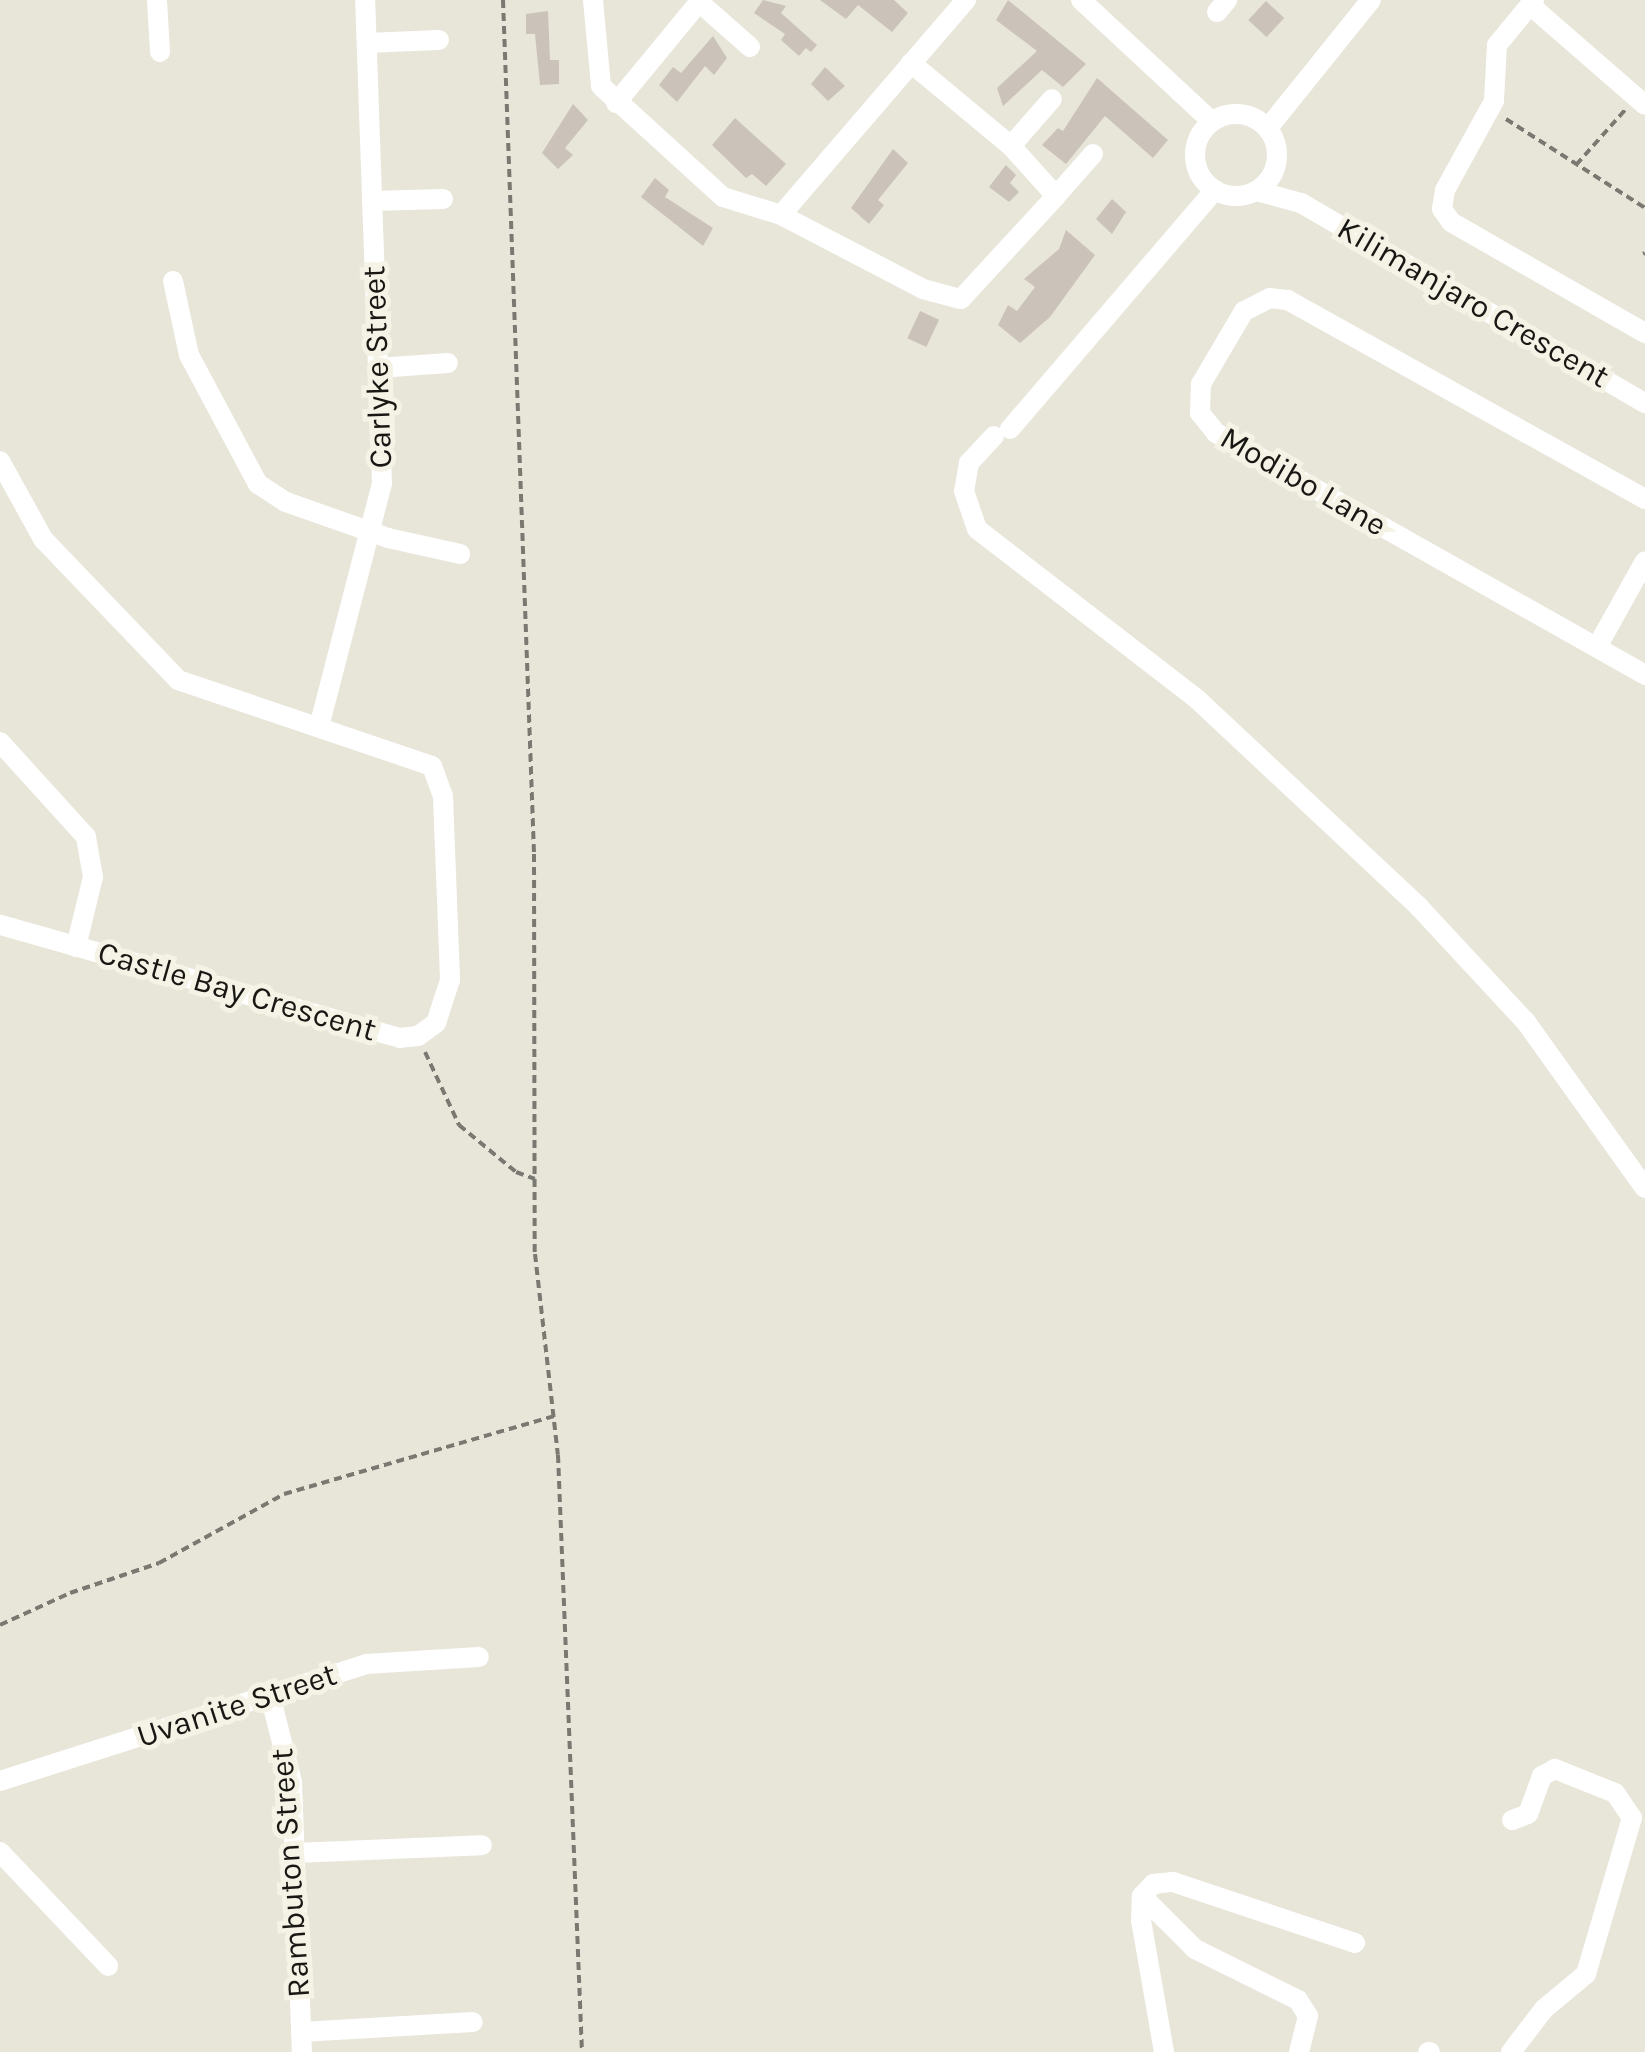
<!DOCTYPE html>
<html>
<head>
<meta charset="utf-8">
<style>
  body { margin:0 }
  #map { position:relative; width:1645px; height:2052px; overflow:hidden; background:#e8e5d9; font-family:Karla,sans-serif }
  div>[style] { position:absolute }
  .building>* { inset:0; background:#cbc3b9; transform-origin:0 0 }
  .path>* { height:4px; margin-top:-2px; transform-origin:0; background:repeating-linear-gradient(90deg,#7a7971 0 8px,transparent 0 13px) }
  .minor>* { height:20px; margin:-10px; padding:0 10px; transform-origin:10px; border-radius:10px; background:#fff }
  .minor>.ring { margin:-10px; padding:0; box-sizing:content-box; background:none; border:20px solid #fff; border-radius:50% }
  span { translate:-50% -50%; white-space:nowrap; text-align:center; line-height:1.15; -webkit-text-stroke:10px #f5f3e6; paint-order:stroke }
  .street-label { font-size:32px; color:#181713 }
</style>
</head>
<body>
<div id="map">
  <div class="building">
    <i style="clip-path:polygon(763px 0,786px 6px,781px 13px,817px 45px,811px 52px,806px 48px,799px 56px,781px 40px,785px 34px,754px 13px)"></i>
    <i style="clip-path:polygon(820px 0,894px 0,908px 13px,892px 32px,858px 5px,846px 19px)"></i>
    <i style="clip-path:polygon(1008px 0,1086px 64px,1063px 87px,1042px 70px,1003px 106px,997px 88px,1037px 51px,996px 20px)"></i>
    <i style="left:1266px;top:1px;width:25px;height:26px;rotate:43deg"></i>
    <i style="clip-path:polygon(548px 11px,550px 60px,559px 60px,559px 84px,540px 85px,535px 34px,526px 34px,526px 14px)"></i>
    <i style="clip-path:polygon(713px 36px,727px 58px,714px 75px,705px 66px,677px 102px,659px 85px,673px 67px,681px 73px)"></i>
    <i style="clip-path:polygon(825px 67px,845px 86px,828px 101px,811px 84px)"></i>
    <i style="clip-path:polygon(1097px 78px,1168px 140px,1153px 158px,1105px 116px,1066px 164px,1042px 145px,1058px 128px,1063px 131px)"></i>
    <i style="clip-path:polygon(573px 104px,588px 120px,565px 148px,573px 155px,558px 169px,542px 153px)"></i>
    <i style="clip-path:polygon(735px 118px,786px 164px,766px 186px,752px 174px,746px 178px,712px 145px)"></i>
    <i style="clip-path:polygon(893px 149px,908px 163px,878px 200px,884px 205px,869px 224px,851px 208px)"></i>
    <i style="clip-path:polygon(1006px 165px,1016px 175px,1010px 183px,1019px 192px,1009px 202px,989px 187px)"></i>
    <i style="clip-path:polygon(655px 178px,669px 190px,665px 197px,713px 228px,703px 246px,641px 197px)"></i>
    <i style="clip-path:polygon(1112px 199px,1126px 212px,1112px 234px,1096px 219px)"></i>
    <i style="clip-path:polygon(1066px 230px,1095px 255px,1050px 317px,1020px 343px,998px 325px,1008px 305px,1017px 311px,1035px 287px,1024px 279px,1059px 249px)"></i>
    <i style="left:920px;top:311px;width:21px;height:30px;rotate:25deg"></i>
  </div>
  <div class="path">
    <i style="left:503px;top:0;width:855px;rotate:87.92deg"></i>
    <i style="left:534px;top:854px;width:400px;rotate:89.9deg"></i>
    <i style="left:535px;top:1254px;width:202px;rotate:83.5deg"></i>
    <i style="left:558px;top:1455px;width:597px;rotate:87.7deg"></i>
    <i style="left:1506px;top:119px;width:165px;rotate:32.6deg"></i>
    <i style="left:1576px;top:165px;width:74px;rotate:-48.3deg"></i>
    <i style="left:1643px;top:254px;width:2px;rotate:-27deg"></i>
    <i style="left:425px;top:1052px;width:81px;rotate:65deg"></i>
    <i style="left:459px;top:1125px;width:74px;rotate:39.5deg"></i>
    <i style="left:516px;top:1172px;width:20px;rotate:20deg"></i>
    <i style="left:0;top:1625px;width:77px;rotate:-24.6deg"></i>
    <i style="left:70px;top:1593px;width:94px;rotate:-18.6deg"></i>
    <i style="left:159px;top:1563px;width:143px;rotate:-28.9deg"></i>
    <i style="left:284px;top:1494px;width:281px;rotate:-16.1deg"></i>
  </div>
  <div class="minor">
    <i style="left:157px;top:0;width:52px;rotate:86.7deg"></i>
    <i style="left:593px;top:0;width:86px;rotate:84.7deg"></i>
    <i style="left:601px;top:86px;width:165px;rotate:42.3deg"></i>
    <i style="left:723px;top:197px;width:61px;rotate:17.2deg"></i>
    <i style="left:781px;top:215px;width:160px;rotate:27.5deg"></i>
    <i style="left:923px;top:289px;width:39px;rotate:15deg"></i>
    <i style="left:961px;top:299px;width:140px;rotate:-47.3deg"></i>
    <i style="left:1056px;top:196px;width:67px;rotate:-132deg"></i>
    <i style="left:1011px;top:146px;width:130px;rotate:-140.3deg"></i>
    <i style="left:1081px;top:0;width:178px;rotate:42.9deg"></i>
    <i style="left:1534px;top:0;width:58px;rotate:129.4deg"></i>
    <i style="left:1497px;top:45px;width:56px;rotate:93.1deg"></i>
    <i style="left:1494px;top:101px;width:102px;rotate:118.8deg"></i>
    <i style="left:1445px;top:190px;width:19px;rotate:99deg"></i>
    <i style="left:1442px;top:209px;width:16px;rotate:55deg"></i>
    <i style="left:1451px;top:222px;width:224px;rotate:29.8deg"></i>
    <i style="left:699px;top:2px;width:68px;rotate:41.4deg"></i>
    <i style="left:1530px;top:5px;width:152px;rotate:41deg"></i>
    <i style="left:1217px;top:12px;width:16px;rotate:-50deg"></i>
    <i style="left:367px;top:43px;width:72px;rotate:-2.4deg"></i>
    <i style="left:616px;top:103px;width:134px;rotate:-50.5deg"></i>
    <i class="ring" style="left:1195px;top:114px;width:62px;height:62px"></i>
    <i style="left:1268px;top:128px;width:164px;rotate:-51.2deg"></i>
    <i style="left:1011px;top:146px;width:62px;rotate:-48.9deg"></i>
    <i style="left:1257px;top:191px;width:46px;rotate:15.3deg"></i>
    <i style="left:1301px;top:203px;width:398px;rotate:30.2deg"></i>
    <i style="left:1056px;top:196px;width:56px;rotate:-48.6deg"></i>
    <i style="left:372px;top:201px;width:71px;rotate:-1.6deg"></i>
    <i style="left:781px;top:215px;width:284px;rotate:-49.3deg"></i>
    <i style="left:173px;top:281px;width:76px;rotate:77.8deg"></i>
    <i style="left:189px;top:355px;width:146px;rotate:61.9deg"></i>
    <i style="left:258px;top:484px;width:33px;rotate:33deg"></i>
    <i style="left:286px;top:502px;width:108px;rotate:19.4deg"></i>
    <i style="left:388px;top:538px;width:74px;rotate:12.5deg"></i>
    <i style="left:378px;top:368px;width:70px;rotate:-4.1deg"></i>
    <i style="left:1010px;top:429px;width:315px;rotate:-49.4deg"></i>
    <i style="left:994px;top:436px;width:37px;rotate:133deg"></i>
    <i style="left:969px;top:463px;width:28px;rotate:100deg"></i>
    <i style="left:964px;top:491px;width:40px;rotate:71.1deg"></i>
    <i style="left:977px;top:529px;width:279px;rotate:37.7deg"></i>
    <i style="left:1198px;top:700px;width:303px;rotate:43.1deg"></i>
    <i style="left:1419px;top:907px;width:157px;rotate:47.1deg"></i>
    <i style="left:1526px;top:1022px;width:204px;rotate:54.4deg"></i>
    <i style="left:0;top:461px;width:89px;rotate:61.1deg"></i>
    <i style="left:43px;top:539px;width:195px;rotate:46.2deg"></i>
    <i style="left:178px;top:680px;width:268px;rotate:18.7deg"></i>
    <i style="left:432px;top:766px;width:32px;rotate:70deg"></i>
    <i style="left:443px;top:796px;width:184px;rotate:87.8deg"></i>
    <i style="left:450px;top:980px;width:45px;rotate:108deg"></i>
    <i style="left:436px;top:1023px;width:22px;rotate:144deg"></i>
    <i style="left:418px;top:1036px;width:18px;rotate:174deg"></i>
    <i style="left:400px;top:1038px;width:416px;rotate:-164.2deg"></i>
    <i style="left:1645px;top:499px;width:409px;rotate:-150.9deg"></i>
    <i style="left:1288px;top:300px;width:18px;rotate:-174deg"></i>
    <i style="left:1270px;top:298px;width:29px;rotate:153deg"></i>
    <i style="left:1244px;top:311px;width:85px;rotate:120.5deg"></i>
    <i style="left:1201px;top:384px;width:29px;rotate:92deg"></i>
    <i style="left:1200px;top:413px;width:26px;rotate:51deg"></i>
    <i style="left:1216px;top:433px;width:493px;rotate:29.4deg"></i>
    <i style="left:1597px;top:647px;width:98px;rotate:-60.8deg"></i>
    <i style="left:319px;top:727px;width:252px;rotate:-75.5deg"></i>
    <i style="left:382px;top:483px;width:483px;rotate:-92deg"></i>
    <i style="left:0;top:742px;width:128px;rotate:47.8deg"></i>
    <i style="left:86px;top:837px;width:41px;rotate:80.1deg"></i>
    <i style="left:93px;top:877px;width:72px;rotate:103.7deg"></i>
    <i style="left:270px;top:1695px;width:90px;rotate:75.8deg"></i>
    <i style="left:292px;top:1782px;width:270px;rotate:87.9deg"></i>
    <i style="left:0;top:1781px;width:384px;rotate:-17.7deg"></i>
    <i style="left:366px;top:1664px;width:113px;rotate:-3.5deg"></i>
    <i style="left:0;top:1852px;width:157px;rotate:46.5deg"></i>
    <i style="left:295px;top:1853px;width:187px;rotate:-2.4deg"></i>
    <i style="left:1142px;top:1896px;width:75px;rotate:45deg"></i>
    <i style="left:1195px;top:1949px;width:115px;rotate:26.3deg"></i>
    <i style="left:1298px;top:2000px;width:19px;rotate:58deg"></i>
    <i style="left:1308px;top:2016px;width:37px;rotate:104deg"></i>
    <i style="left:301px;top:2032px;width:172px;rotate:-3.3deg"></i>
    <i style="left:1164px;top:2052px;width:134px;rotate:-99.9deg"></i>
    <i style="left:1141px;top:1920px;width:24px;rotate:-88deg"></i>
    <i style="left:1142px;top:1896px;width:16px;rotate:-47deg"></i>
    <i style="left:1153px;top:1884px;width:20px;rotate:-6deg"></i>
    <i style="left:1173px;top:1882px;width:192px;rotate:18.5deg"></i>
    <i style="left:1428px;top:2052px;width:2px"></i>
    <i style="left:1511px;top:2052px;width:54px;rotate:-52.5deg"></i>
    <i style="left:1544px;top:2009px;width:55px;rotate:-39.8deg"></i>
    <i style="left:1586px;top:1974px;width:163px;rotate:-73.6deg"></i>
    <i style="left:1632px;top:1818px;width:30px;rotate:-124deg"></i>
    <i style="left:1615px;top:1793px;width:65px;rotate:-158.2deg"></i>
    <i style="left:1555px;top:1769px;width:15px;rotate:152deg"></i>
    <i style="left:1542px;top:1776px;width:40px;rotate:110.2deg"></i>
    <i style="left:1528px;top:1814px;width:17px;rotate:159deg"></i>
  </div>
  <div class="street-label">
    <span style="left:1473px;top:303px;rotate:30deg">Kilimanjaro Crescent</span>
    <span style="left:378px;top:367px;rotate:-92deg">Carlyke Street</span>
    <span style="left:1303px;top:482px;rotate:30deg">Modibo Lane</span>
    <span style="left:237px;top:992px;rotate:16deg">Castle Bay Crescent</span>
    <span style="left:237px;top:1706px;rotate:-18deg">Uvanite Street</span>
    <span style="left:291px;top:1873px;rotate:-94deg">Rambuton Street</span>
  </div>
</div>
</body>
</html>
